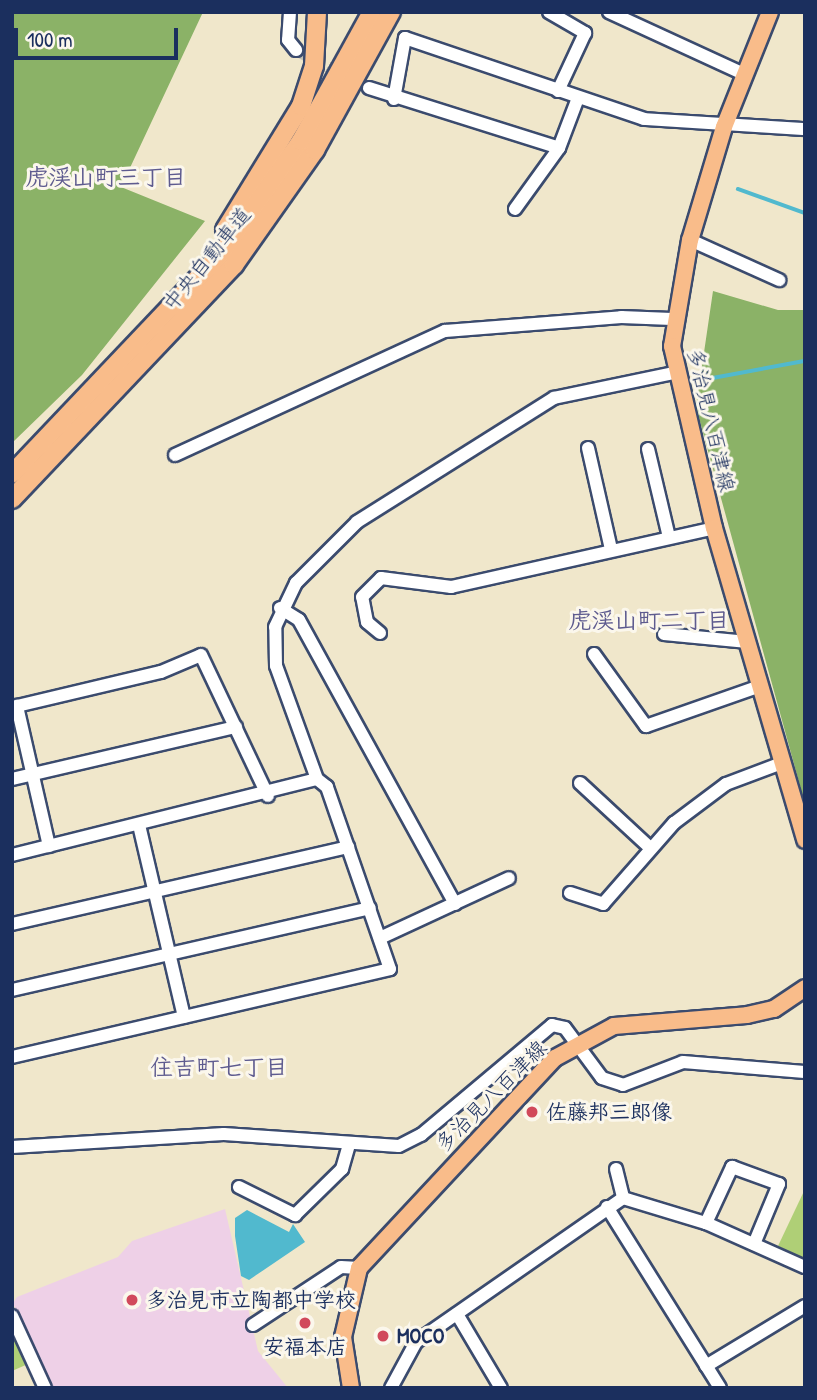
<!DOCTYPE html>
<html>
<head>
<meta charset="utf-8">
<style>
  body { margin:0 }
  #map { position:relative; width:817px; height:1400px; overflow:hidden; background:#f0e7cb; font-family:"Patrick Hand","Klee One",sans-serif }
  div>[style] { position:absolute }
  .built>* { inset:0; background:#eed0e7 }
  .green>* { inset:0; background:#afcf76 }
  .forest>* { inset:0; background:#8bb267 }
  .water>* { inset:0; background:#51b9ce }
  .stream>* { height:3.5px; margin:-1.75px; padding:0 1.75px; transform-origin:1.75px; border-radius:1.75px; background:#51b9ce }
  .minor-tunnel>* { height:12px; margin-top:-6px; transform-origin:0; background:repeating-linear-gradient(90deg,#c5c2b5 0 12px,transparent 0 18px) }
  .roads { filter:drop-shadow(2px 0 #3b4b6e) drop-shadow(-2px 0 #3b4b6e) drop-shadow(0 2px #3b4b6e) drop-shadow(0 -2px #3b4b6e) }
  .minor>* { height:12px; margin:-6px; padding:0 6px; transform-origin:6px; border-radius:6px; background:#fff }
  .major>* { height:16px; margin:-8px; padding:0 8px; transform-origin:8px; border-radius:8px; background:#f9bc8a }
  .highway>* { height:18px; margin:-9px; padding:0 9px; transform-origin:9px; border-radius:9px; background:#f9bc8a }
  .dots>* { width:19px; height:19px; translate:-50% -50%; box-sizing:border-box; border:4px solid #fbf7ec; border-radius:50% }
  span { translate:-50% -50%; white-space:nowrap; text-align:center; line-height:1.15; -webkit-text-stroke:6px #fbf7ec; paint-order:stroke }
  .street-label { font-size:21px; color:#1b2f5e }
  .poi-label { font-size:21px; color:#1b2f5e; font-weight:700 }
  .left { translate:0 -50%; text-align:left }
  .neighbourhood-label { font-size:23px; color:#5e5b8f; font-weight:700 }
  .frame { position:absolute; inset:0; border:14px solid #1b2f5e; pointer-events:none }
  .scale { position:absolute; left:14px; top:28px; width:164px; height:32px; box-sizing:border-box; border:4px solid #1b2f5e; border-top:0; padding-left:9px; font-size:21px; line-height:24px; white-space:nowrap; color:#1b2f5e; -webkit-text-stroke:5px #fbf7ec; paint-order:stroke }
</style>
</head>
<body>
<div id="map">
  <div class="built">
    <i style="clip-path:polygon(225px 1209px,258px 1351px,288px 1388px,50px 1388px,13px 1303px,17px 1297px,118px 1257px,132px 1241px)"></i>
  </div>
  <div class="green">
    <i style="clip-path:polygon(805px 1189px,805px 1259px,778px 1246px)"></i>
    <i style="clip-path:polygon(12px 1329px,28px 1364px,12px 1371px)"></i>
  </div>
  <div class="forest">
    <i style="clip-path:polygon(12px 12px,203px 12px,121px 187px,205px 221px,82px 375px,12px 443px)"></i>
    <i style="clip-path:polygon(713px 291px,778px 310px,805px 310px,805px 804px,696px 407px)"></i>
  </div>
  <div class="water">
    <i style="clip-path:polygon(247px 1210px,289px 1232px,293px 1224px,305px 1242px,249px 1280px,241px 1276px,235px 1236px,235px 1218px)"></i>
  </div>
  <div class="stream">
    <i style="left:738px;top:189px;width:71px;rotate:19.7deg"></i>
    <i style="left:702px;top:380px;width:105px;rotate:-10.5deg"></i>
  </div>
  <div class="minor-tunnel">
    <i style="left:296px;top:50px;width:55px;rotate:28deg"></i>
  </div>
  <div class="roads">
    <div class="minor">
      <i style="left:290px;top:12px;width:28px;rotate:94deg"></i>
      <i style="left:288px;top:40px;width:13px;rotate:51deg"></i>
      <i style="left:549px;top:12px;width:42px;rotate:30.3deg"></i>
      <i style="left:585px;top:33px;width:64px;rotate:115deg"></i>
      <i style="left:609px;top:12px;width:149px;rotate:24.7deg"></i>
      <i style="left:369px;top:88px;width:199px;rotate:17.5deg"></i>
      <i style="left:394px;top:99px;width:62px;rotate:-79.8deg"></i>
      <i style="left:405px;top:38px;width:252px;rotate:18.7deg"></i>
      <i style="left:644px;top:119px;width:161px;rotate:3.6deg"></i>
      <i style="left:515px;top:209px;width:75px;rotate:-54.2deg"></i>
      <i style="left:559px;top:148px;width:53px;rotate:-69.2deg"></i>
      <i style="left:690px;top:240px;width:98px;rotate:24.2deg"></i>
      <i style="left:588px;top:448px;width:104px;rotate:77.2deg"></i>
      <i style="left:648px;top:449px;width:90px;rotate:76.6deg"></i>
      <i style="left:175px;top:455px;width:297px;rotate:-24.7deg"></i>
      <i style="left:445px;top:331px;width:177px;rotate:-4.5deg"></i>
      <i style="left:621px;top:317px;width:51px;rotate:2.2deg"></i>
      <i style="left:280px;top:608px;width:22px;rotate:32deg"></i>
      <i style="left:299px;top:620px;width:324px;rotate:61.2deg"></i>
      <i style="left:380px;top:633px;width:17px;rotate:-140deg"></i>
      <i style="left:367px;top:622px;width:25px;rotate:-101deg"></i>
      <i style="left:362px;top:597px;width:27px;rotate:-45deg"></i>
      <i style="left:381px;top:578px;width:71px;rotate:7.3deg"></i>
      <i style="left:451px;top:587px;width:270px;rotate:-12.6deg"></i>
      <i style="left:664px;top:634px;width:84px;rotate:5.4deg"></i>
      <i style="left:594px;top:654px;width:89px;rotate:54.2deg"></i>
      <i style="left:646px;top:726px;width:121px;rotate:-19.3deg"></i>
      <i style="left:12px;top:779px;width:230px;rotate:-13.1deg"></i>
      <i style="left:317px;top:779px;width:120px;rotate:-109.9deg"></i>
      <i style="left:276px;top:666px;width:39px;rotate:-91deg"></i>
      <i style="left:275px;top:627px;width:49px;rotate:-64.5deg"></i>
      <i style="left:296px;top:583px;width:86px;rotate:-45deg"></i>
      <i style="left:357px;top:522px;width:233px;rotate:-32.2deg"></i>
      <i style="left:554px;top:398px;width:123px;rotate:-11.8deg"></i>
      <i style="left:580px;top:783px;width:93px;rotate:42.8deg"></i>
      <i style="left:139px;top:825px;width:197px;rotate:76.8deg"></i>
      <i style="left:49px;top:846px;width:144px;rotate:-102.9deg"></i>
      <i style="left:17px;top:706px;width:148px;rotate:-13.3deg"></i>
      <i style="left:161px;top:672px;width:43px;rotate:-23deg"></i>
      <i style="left:201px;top:655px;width:156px;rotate:64.6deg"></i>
      <i style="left:12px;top:855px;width:314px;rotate:-14deg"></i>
      <i style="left:570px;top:893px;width:35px;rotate:18deg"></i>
      <i style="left:603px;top:904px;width:108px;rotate:-48.8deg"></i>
      <i style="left:674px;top:823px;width:65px;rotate:-36.9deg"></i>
      <i style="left:726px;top:784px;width:60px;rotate:-20.6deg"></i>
      <i style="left:12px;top:924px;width:345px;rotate:-12.9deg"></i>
      <i style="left:380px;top:938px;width:142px;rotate:-24.9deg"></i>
      <i style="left:12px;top:990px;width:367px;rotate:-12.9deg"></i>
      <i style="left:12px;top:1057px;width:388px;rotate:-13.1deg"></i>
      <i style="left:390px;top:969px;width:193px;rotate:-109.1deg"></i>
      <i style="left:327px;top:787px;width:13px;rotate:-141deg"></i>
      <i style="left:12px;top:1147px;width:212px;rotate:-3.5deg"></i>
      <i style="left:224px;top:1134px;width:175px;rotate:3.9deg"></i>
      <i style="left:399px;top:1146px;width:25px;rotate:-27deg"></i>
      <i style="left:421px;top:1135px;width:171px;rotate:-40deg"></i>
      <i style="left:552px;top:1025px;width:13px;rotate:13deg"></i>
      <i style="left:565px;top:1028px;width:62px;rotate:53.5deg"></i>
      <i style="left:602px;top:1078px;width:22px;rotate:18deg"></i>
      <i style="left:623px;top:1085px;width:64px;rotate:-21deg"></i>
      <i style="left:683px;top:1062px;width:122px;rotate:4.7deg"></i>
      <i style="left:616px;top:1169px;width:30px;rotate:76deg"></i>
      <i style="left:239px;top:1187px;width:63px;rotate:26.6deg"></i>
      <i style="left:295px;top:1215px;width:66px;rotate:-44.4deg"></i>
      <i style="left:342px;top:1169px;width:26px;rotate:-74deg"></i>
      <i style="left:607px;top:1207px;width:213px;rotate:58deg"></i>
      <i style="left:706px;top:1223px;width:62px;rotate:-65.1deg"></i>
      <i style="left:732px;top:1167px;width:50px;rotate:19.9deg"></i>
      <i style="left:779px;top:1184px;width:65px;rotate:112.6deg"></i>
      <i style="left:457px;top:1314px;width:86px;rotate:59.3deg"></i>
      <i style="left:12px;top:1316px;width:79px;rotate:65.4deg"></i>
      <i style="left:253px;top:1325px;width:105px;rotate:-33.4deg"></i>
      <i style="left:341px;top:1267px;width:18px;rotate:3deg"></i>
      <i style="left:706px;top:1366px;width:116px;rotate:-31.2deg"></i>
      <i style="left:391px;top:1388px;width:52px;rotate:-61.5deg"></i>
      <i style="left:416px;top:1342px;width:252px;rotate:-34.8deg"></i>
      <i style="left:623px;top:1198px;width:87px;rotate:16.8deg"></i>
      <i style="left:706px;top:1223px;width:108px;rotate:24deg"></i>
    </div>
    <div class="major">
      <i style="left:770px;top:12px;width:124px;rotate:111.8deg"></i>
      <i style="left:724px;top:127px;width:118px;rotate:106.7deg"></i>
      <i style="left:690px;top:240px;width:108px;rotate:99.6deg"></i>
      <i style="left:672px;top:346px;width:187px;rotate:77deg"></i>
      <i style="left:714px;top:528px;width:325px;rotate:73.7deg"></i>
      <i style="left:351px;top:1388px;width:52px;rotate:-98.9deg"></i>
      <i style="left:343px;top:1337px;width:71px;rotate:-76.9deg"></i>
      <i style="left:359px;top:1268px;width:287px;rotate:-47deg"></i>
      <i style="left:555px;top:1058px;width:67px;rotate:-28.5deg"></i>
      <i style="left:614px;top:1026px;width:133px;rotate:-4.7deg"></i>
      <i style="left:747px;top:1015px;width:28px;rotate:-13deg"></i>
      <i style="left:774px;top:1009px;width:37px;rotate:-34deg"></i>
    </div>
    <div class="highway">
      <i style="left:225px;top:230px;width:145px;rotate:-58.5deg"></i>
      <i style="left:301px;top:106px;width:42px;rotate:-72deg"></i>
      <i style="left:314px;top:66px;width:54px;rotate:-86.8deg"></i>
      <i style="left:12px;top:474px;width:305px;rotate:-46.5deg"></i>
      <i style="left:222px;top:253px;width:137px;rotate:-54.8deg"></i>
      <i style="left:301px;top:141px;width:147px;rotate:-61.2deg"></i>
      <i style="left:12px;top:499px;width:323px;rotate:-46.5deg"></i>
      <i style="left:234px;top:265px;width:141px;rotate:-54.8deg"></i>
      <i style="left:315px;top:150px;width:158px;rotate:-61.2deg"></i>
    </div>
  </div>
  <div class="dots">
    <i style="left:532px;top:1112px;background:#d1495b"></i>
    <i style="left:132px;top:1300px;background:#d1495b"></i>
    <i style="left:305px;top:1323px;background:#d1495b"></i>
    <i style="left:383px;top:1336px;background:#d1495b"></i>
  </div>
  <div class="street-label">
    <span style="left:207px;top:259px;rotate:-51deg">中央自動車道</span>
    <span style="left:711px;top:420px;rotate:77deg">多治見八百津線</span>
    <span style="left:491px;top:1096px;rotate:-45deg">多治見八百津線</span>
  </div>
  <div class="poi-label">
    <span class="left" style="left:546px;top:1112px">佐藤邦三郎像</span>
    <span class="left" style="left:146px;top:1300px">多治見市立陶都中学校</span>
    <span class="left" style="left:397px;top:1336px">MOCO</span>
    <span style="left:305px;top:1347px">安福本店</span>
  </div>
  <div class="neighbourhood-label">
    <span style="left:106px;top:177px">虎渓山町三丁目</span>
    <span style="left:649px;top:620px">虎渓山町二丁目</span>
    <span style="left:219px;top:1067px">住吉町七丁目</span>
  </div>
  <div class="frame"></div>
  <div class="scale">100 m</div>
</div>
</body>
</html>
